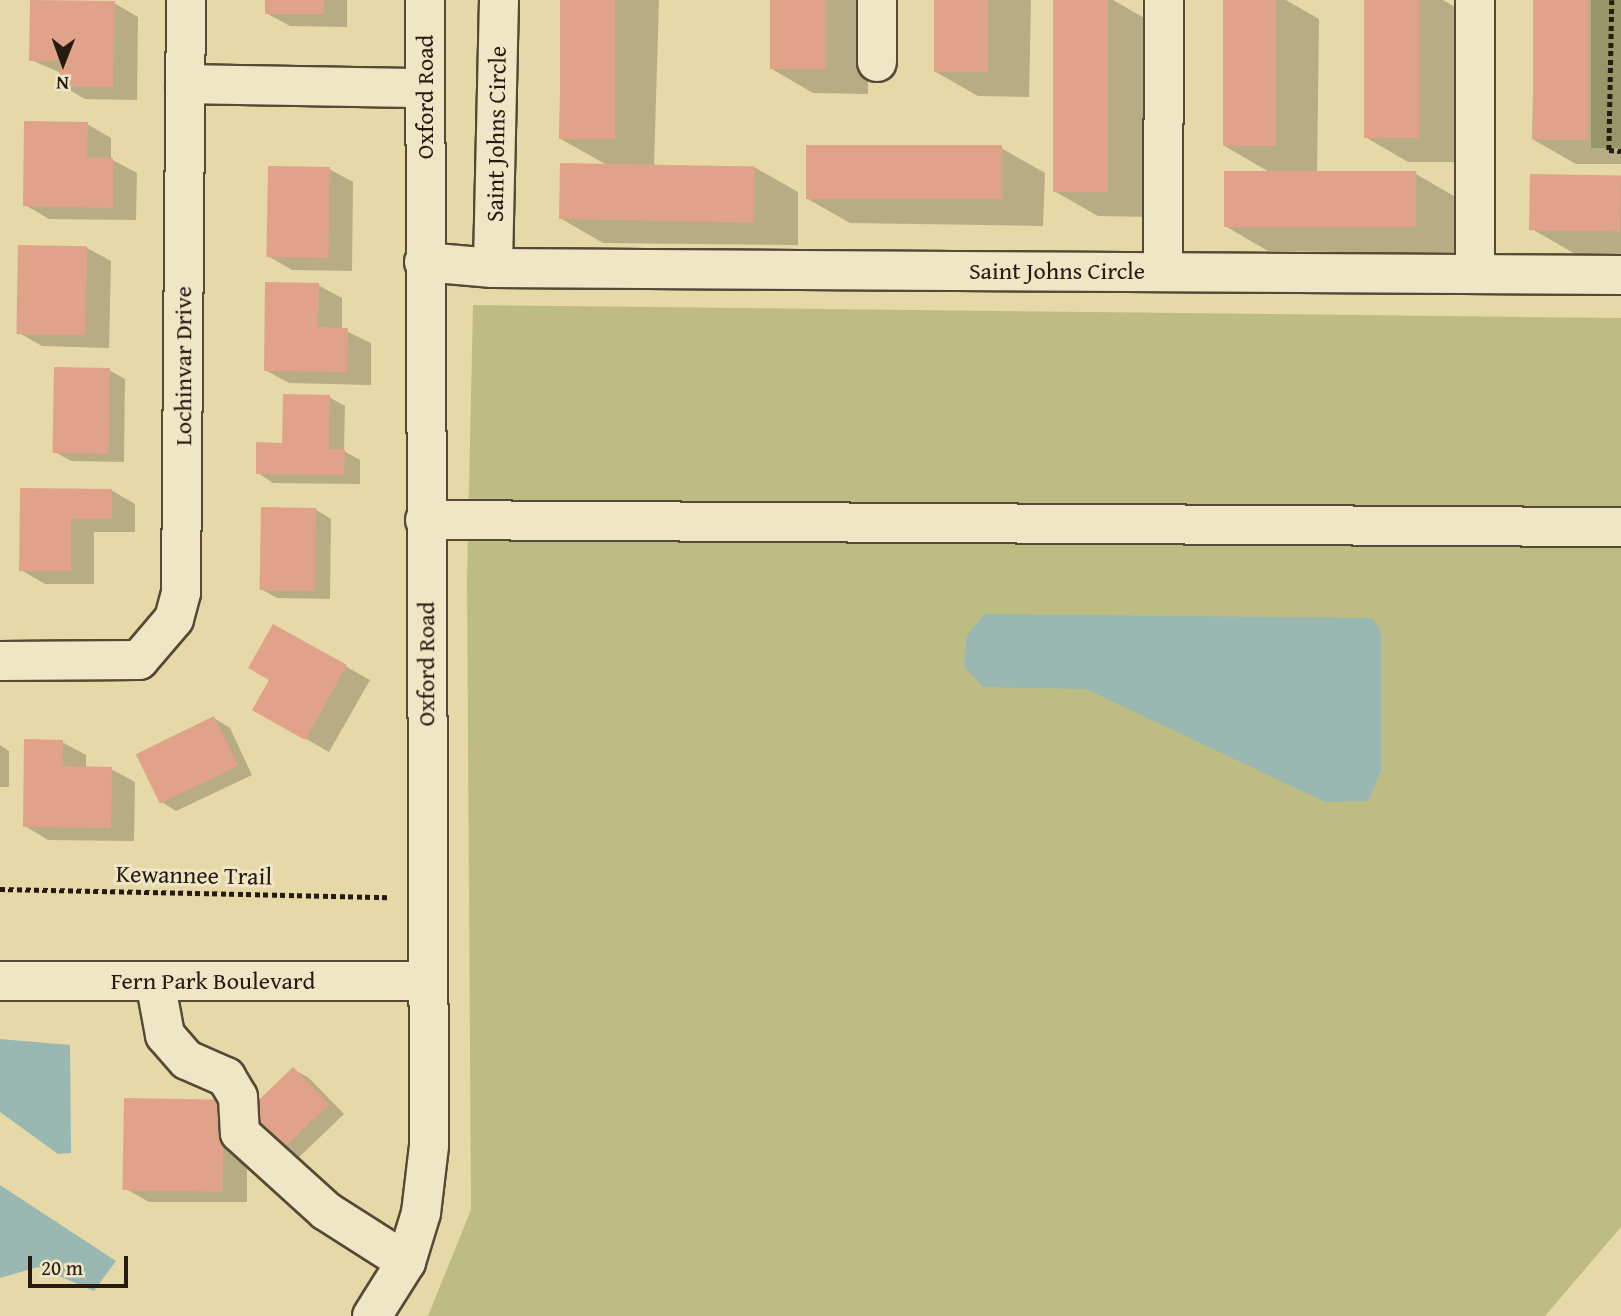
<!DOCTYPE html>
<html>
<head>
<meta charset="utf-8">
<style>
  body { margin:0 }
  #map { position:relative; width:1621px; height:1316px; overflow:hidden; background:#e6d8a7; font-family:"Gentium Book Plus",serif }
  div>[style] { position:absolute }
  .green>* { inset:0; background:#bdbc82; transform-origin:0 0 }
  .water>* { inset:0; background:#9ab8b2 }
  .shadow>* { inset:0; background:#0003 }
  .building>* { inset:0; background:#e0a38a; transform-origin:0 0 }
  .path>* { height:4.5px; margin-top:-2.25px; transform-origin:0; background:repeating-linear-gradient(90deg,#251b11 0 5px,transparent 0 8.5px) }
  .roads { filter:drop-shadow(2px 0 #554a36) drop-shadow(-2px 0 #554a36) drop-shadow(0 2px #554a36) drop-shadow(0 -2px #554a36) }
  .minor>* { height:38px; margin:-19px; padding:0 19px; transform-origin:19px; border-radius:19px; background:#efe6c6 }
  span { translate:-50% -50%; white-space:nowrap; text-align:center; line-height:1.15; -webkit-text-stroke:6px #efe6c6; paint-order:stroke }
  .street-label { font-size:24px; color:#251b11 }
  .north { position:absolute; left:28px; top:28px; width:70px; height:70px; -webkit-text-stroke:5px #efe6c6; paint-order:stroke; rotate:181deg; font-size:19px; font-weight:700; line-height:28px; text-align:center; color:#251b11 }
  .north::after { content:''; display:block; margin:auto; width:24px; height:32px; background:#251b11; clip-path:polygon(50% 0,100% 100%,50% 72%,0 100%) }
  .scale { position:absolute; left:28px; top:1256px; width:100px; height:32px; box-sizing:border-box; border:4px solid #251b11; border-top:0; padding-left:9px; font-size:21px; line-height:24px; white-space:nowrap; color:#251b11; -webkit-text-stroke:5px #efe6c6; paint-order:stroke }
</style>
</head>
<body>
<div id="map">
  <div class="green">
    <i style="left:1591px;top:0;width:30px;height:148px"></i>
    <i style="clip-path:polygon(473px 305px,1621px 318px,1621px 1227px,1545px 1316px,428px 1316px,471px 1210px,467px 579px)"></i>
  </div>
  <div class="water">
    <i style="clip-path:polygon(985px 614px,1372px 618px,1381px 632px,1381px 771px,1368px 801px,1325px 802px,1086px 689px,983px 687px,964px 666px,967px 635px)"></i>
    <i style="clip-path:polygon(0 1039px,70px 1045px,71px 1153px,58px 1154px,0 1112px)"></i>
    <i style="clip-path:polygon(0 1185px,116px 1261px,94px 1291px,38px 1267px,0 1278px)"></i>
  </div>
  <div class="shadow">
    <i style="clip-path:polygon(266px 0,347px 0,347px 27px,290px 26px,266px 13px)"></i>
    <i style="clip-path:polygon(562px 0,659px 0,654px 166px,754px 167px,798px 192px,798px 245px,603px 243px,560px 218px,607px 165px,559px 138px)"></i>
    <i style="clip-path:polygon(772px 0,869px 0,868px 94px,813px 93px,770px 68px)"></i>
    <i style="clip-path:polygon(935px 0,1031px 0,1029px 97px,978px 96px,934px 71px)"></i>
    <i style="clip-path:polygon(1055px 0,1113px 0,1151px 22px,1150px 217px,1098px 216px,1054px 191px)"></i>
    <i style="clip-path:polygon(1225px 0,1286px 0,1319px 19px,1317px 173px,1416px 174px,1459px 199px,1459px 254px,1268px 251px,1225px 226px,1271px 173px,1223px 145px)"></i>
    <i style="clip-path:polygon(1366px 0,1443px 0,1462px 11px,1459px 162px,1408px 162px,1365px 137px)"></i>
    <i style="clip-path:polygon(1535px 0,1621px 0,1621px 164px,1576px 164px,1532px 139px)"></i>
    <i style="clip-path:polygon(114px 3px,138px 17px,137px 100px,85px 99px,61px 85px,61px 73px,31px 60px)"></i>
    <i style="clip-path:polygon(87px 124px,111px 138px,111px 159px,137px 173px,136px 220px,49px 219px,25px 205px)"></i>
    <i style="clip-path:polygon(1001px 148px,1045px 173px,1043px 226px,850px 223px,806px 198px)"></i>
    <i style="clip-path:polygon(329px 169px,353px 182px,352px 271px,292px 270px,268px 256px)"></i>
    <i style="clip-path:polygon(1621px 177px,1621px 254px,1575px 254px,1532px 229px)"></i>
    <i style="clip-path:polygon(87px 248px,111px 261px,109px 348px,42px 346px,19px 333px)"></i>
    <i style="clip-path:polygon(318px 285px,342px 298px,342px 329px,371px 343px,371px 385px,289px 383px,265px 370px)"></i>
    <i style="clip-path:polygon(109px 370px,125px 379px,124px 462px,71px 461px,55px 452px)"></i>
    <i style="clip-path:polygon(329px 397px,345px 406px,344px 451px,360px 460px,360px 484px,273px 483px,258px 473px)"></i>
    <i style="clip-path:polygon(22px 490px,111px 490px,135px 504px,135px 532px,94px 532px,94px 584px,45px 584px,21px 570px)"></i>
    <i style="clip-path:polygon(315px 509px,331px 519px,330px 599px,277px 598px,261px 589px)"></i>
    <i style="clip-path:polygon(274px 626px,370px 680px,329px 752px,255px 710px,272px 680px)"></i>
    <i style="clip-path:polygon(214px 718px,230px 728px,252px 775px,176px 811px,160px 801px)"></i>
    <i style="clip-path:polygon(62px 742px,86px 755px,86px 768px,111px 769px,135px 782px,134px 841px,48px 840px,25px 826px)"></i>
    <i style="clip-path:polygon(0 745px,9px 751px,9px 787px,0 787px)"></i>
    <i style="clip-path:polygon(293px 1069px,309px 1078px,344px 1114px,294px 1162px,247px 1120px,247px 1202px,149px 1202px,126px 1189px,246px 1115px)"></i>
  </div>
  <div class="building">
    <i style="clip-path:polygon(30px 0,115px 1px,113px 87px,59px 86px,60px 61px,29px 61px)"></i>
    <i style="left:265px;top:0;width:59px;height:14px"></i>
    <i style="left:560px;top:0;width:55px;height:139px"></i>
    <i style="left:770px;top:0;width:56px;height:69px"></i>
    <i style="left:934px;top:0;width:54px;height:72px"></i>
    <i style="left:1053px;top:0;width:55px;height:192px"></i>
    <i style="left:1223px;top:0;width:53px;height:146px"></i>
    <i style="left:1364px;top:0;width:55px;height:138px"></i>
    <i style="left:1533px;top:0;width:55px;height:140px"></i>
    <i style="clip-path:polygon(24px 121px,88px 122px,87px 157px,113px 158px,113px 208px,23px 206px)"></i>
    <i style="left:806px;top:145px;width:196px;height:54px"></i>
    <i style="left:560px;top:163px;width:195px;height:56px;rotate:1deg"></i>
    <i style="left:268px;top:166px;width:62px;height:91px;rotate:1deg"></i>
    <i style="left:1224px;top:171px;width:192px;height:56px"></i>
    <i style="left:1530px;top:174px;width:91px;height:56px;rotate:1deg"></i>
    <i style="left:18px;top:245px;width:69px;height:89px;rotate:1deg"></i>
    <i style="clip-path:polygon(265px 282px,319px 283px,318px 327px,348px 328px,347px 372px,264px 371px)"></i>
    <i style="left:54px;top:367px;width:56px;height:86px;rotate:1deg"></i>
    <i style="clip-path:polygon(283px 394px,330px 395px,329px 449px,345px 449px,344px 475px,256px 474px,256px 442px,282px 443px)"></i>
    <i style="clip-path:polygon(20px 488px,112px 489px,112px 519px,71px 519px,71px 571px,19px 571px)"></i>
    <i style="left:261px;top:507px;width:55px;height:83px;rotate:1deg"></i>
    <i style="clip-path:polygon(273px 624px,347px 665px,305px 740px,252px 710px,269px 680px,248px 668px)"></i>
    <i style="left:214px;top:716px;width:55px;height:87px;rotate:64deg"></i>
    <i style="clip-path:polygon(24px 739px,63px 740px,62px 766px,112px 767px,111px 828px,23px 827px)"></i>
    <i style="left:293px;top:1067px;width:52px;height:72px;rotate:46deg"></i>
    <i style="left:124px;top:1098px;width:100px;height:92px;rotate:1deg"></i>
  </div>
  <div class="path">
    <i style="left:1612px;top:0;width:150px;rotate:91.1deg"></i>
    <i style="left:1609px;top:150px;width:12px;rotate:5deg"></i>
    <i style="left:0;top:889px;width:388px;rotate:1.2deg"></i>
  </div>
  <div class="roads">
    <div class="minor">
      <i style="left:499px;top:0;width:268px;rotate:91.3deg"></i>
      <i style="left:493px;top:268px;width:1128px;rotate:0.36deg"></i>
      <i style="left:877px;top:62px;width:62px;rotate:-90deg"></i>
      <i style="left:185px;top:84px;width:239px;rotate:1deg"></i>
      <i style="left:424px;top:262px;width:69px;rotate:5deg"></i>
      <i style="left:1163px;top:271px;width:271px;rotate:-89.8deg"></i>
      <i style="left:1475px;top:273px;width:273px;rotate:-90deg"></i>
      <i style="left:425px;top:520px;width:1196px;rotate:0.34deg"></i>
      <i style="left:0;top:661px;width:139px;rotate:-0.4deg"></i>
      <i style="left:139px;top:660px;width:54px;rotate:-49.5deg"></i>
      <i style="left:174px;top:619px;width:27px;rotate:-75deg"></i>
      <i style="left:181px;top:593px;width:593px;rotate:-89.52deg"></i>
      <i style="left:0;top:981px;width:427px"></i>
      <i style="left:155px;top:981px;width:55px;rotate:79.5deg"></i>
      <i style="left:165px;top:1035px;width:33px;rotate:49deg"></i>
      <i style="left:187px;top:1060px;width:43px;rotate:23.6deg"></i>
      <i style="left:226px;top:1077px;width:23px;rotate:59deg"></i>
      <i style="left:238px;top:1097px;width:36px;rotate:87deg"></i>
      <i style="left:240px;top:1133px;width:116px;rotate:42.2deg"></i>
      <i style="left:326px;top:1211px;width:95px;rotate:32.5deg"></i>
      <i style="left:372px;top:1316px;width:64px;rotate:-57.8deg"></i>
      <i style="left:406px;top:1262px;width:51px;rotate:-73deg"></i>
      <i style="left:421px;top:1213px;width:67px;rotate:-83.2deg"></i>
      <i style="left:429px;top:1146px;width:1146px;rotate:-90.2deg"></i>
    </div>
  </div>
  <div class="street-label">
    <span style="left:425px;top:97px;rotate:-90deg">Oxford Road</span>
    <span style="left:496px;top:134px;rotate:-89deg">Saint Johns Circle</span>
    <span style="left:1057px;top:271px">Saint Johns Circle</span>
    <span style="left:183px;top:366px;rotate:-90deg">Lochinvar Drive</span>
    <span style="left:426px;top:664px;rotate:-90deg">Oxford Road</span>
    <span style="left:194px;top:875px;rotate:1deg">Kewannee Trail</span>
    <span style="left:213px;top:981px">Fern Park Boulevard</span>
  </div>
  <div class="north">N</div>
  <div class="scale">20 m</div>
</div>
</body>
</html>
